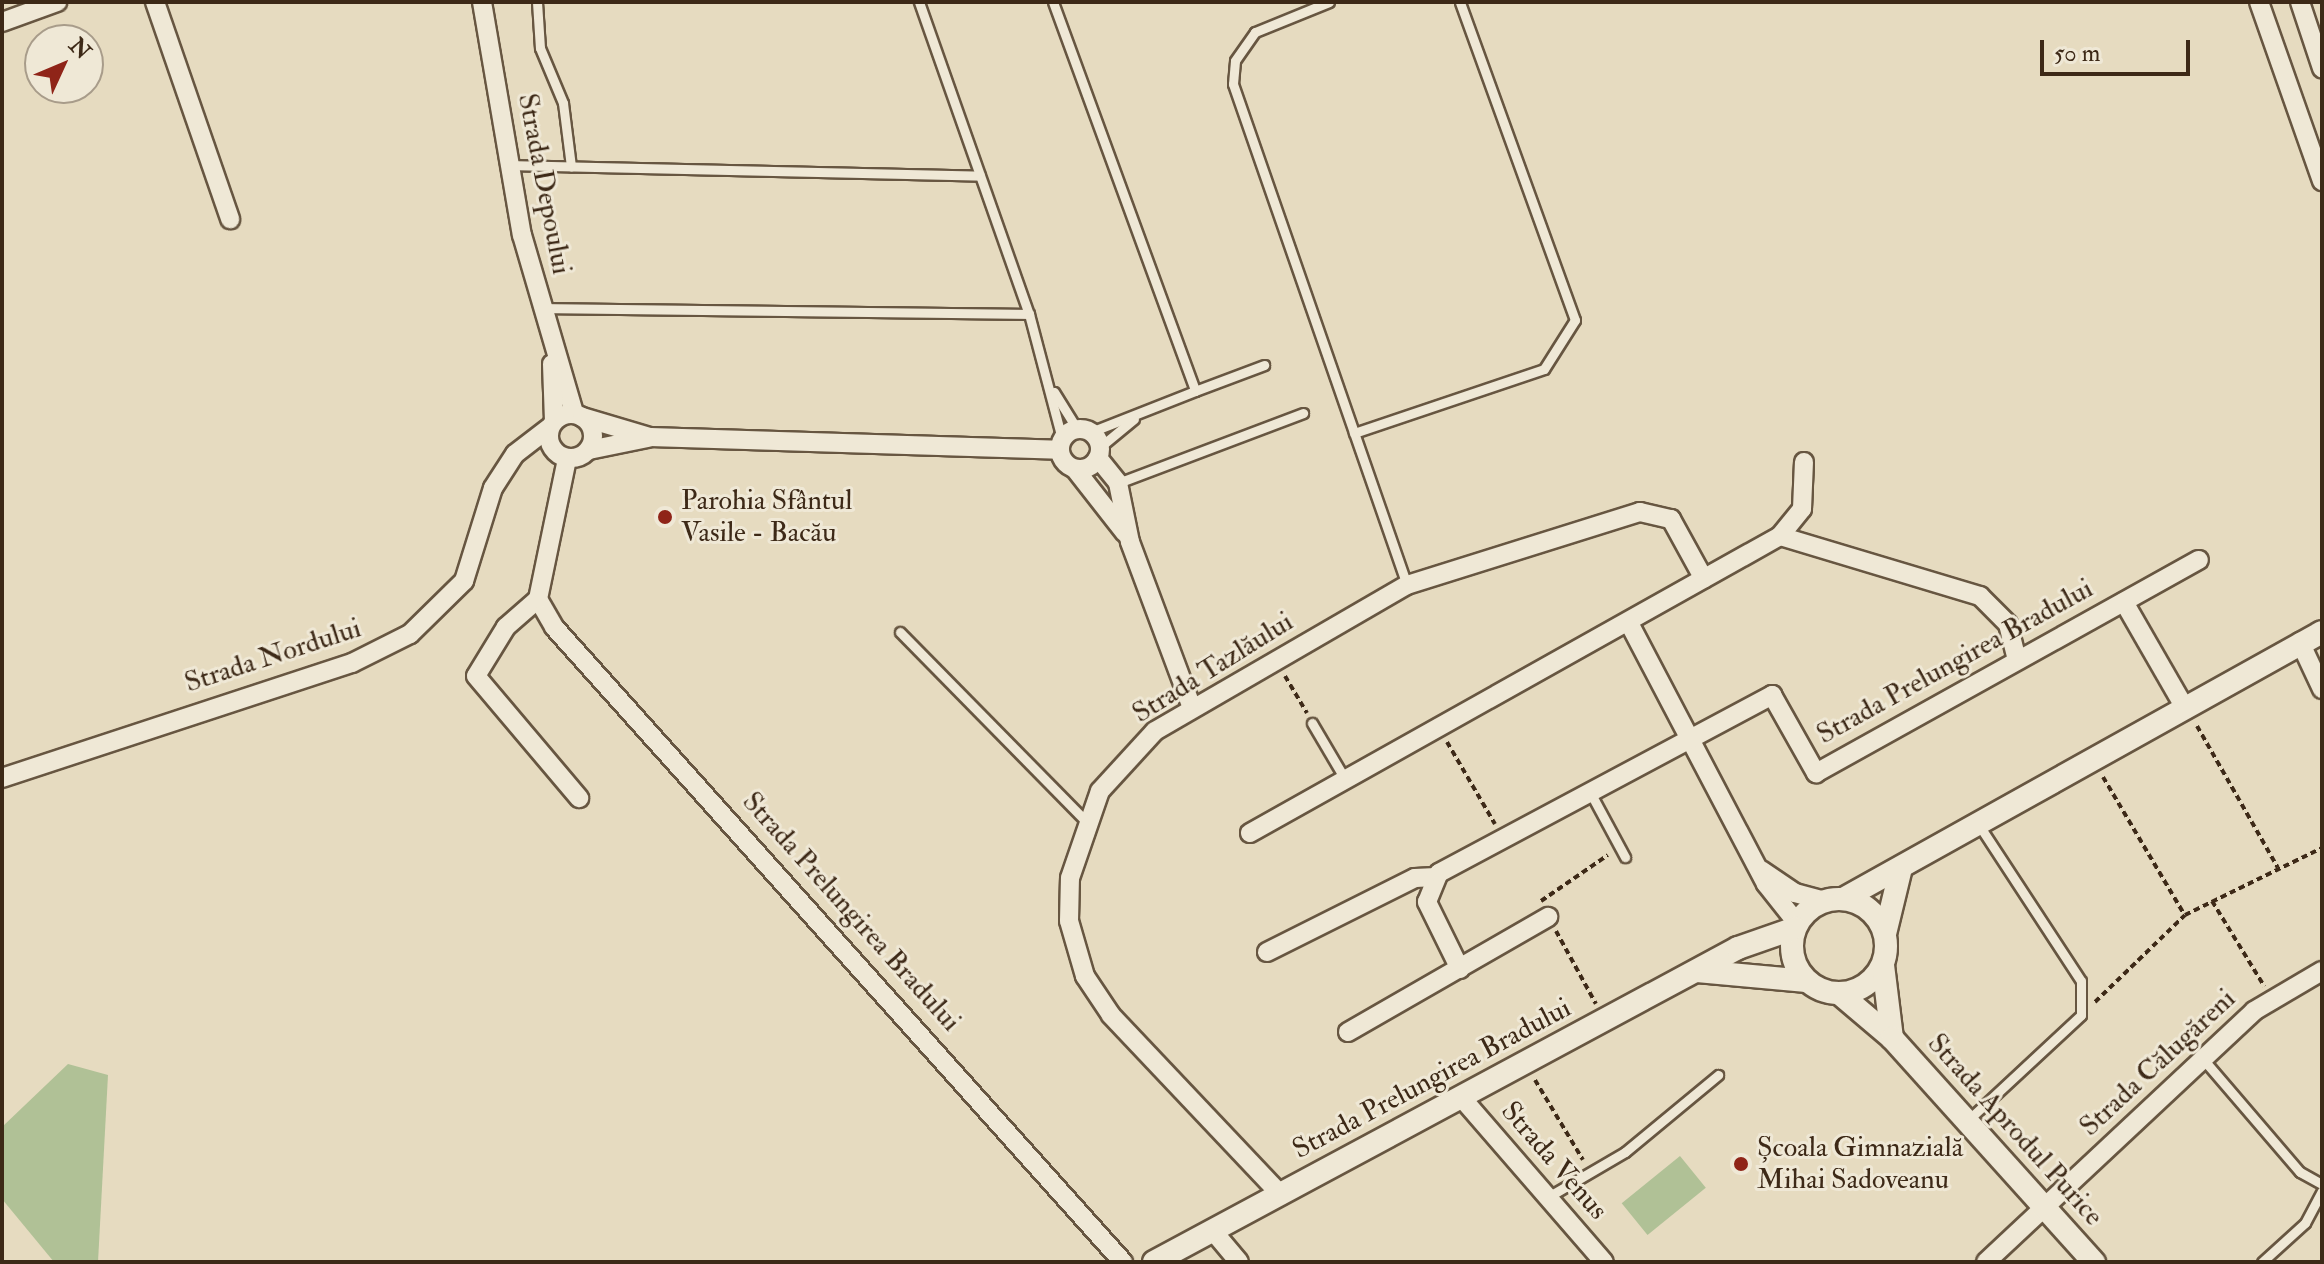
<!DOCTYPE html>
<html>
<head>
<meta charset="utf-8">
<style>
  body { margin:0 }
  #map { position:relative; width:2324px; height:1264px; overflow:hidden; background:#e6dbc0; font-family:"IM FELL Double Pica",serif }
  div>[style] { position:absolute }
  .green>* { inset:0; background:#b0c196; transform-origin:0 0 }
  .path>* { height:4px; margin-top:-2px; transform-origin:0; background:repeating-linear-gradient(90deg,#3d2917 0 6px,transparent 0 10px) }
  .roads { filter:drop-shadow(2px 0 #675641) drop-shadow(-2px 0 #675641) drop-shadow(0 2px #675641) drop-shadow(0 -2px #675641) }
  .service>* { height:9px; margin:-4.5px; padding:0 4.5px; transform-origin:4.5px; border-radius:4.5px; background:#efe8d6 }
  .minor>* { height:18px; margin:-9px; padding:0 9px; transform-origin:9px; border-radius:9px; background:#efe8d6 }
  .minor>.ring { margin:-9px; padding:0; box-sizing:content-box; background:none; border:18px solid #efe8d6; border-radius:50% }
  .tertiary>* { height:22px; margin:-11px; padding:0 11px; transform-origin:11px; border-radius:11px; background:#efe8d6 }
  .tertiary>.ring { margin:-11px; padding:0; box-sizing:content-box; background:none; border:22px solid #efe8d6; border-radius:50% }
  .dots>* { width:22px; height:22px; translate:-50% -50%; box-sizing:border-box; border:4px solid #efe8d6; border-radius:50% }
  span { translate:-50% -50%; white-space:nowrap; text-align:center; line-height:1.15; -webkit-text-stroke:6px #efe8d6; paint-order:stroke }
  .street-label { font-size:28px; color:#3d2917 }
  .poi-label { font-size:28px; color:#3d2917 }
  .left { translate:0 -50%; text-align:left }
  .frame { position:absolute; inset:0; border:4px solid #3d2917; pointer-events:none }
  .north { position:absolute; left:24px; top:24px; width:80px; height:80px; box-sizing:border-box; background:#efe8d6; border:2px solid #a89c8a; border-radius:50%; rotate:46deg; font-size:22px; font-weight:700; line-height:32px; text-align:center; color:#3d2917 }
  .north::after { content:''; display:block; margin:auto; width:28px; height:36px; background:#8f2418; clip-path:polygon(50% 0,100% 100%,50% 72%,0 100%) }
  .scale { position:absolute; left:2040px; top:40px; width:150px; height:36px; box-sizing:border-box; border:4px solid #3d2917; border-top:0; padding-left:10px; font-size:24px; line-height:28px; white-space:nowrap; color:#3d2917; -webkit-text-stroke:6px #efe8d6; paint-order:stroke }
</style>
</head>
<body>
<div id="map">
  <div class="green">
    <i style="clip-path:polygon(68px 1064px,108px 1075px,98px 1262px,54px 1262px,2px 1199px,2px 1127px)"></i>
    <i style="left:1680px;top:1156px;width:41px;height:75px;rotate:51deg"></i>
  </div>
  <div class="path">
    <i style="left:1285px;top:676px;width:43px;rotate:59.3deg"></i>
    <i style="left:2197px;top:726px;width:163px;rotate:60.3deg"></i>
    <i style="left:1447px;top:742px;width:95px;rotate:59.7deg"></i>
    <i style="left:2103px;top:777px;width:159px;rotate:59.4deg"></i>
    <i style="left:1541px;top:901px;width:81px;rotate:-34.5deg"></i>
    <i style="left:2212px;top:901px;width:100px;rotate:58.5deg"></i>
    <i style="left:1556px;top:931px;width:83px;rotate:61.3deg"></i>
    <i style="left:2095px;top:1002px;width:125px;rotate:-44deg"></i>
    <i style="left:2185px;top:915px;width:153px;rotate:-26.1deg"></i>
    <i style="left:1535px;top:1080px;width:93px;rotate:59deg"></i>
  </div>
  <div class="roads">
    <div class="service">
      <i style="left:537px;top:2px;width:46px;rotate:86.3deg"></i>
      <i style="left:540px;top:48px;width:60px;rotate:67.3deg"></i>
      <i style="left:563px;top:103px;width:64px;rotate:82.8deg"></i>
      <i style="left:919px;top:2px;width:331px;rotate:70.6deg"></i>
      <i style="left:1029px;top:314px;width:129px;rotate:75.2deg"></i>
      <i style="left:1053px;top:2px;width:414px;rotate:69.9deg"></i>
      <i style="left:1195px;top:391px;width:112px;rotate:158.5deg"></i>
      <i style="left:1329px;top:2px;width:80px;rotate:157.9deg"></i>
      <i style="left:1255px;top:32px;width:35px;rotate:125deg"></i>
      <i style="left:1235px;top:61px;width:23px;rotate:95deg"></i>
      <i style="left:1233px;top:84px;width:530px;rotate:70.85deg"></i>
      <i style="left:511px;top:165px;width:469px;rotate:1.3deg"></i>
      <i style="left:541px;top:308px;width:488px;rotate:0.7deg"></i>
      <i style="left:1195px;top:391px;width:74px;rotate:-20.6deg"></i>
      <i style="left:1054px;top:392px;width:44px;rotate:58.1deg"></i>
      <i style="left:1354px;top:433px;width:200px;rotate:-18.6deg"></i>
      <i style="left:1544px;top:369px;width:58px;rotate:-57.7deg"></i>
      <i style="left:1575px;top:320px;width:338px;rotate:-109.9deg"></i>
      <i style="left:1100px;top:447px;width:44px;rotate:-39.5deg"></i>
      <i style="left:1118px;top:483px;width:198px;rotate:-20.7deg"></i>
      <i style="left:900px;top:632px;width:264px;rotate:45.5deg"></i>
      <i style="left:1312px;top:723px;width:65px;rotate:59.5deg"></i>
      <i style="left:1590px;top:792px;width:74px;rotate:61.7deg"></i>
      <i style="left:2203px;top:1059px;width:149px;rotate:49.4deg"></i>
      <i style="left:2300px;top:1172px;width:25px;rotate:29deg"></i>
      <i style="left:1966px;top:1122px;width:157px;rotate:-42.9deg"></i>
      <i style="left:2081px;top:1015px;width:34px;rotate:-90deg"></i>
      <i style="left:2081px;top:981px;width:186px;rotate:-123.2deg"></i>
      <i style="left:1548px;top:1197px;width:89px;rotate:-30.3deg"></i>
      <i style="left:1625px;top:1152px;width:121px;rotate:-39.6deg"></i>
      <i style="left:2262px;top:1262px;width:58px;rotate:-42.2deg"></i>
      <i style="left:2305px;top:1223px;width:36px;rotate:-62deg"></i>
    </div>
    <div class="minor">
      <i style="left:155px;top:2px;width:230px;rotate:70.9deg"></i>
      <i style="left:482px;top:2px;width:236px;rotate:80.3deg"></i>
      <i style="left:522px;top:235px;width:185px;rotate:73.7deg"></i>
      <i style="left:2259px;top:2px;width:190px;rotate:70.6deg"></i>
      <i style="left:2300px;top:2px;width:70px;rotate:71.6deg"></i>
      <i style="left:2px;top:22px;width:59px;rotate:-20deg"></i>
      <i style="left:552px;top:364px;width:57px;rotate:88deg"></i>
      <i class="ring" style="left:549px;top:414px;width:26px;height:26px"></i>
      <i style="left:582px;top:417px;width:71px;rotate:16.4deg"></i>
      <i style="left:650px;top:437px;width:409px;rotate:1.8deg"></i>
      <i class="ring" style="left:1060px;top:429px;width:22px;height:22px"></i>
      <i style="left:589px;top:450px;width:60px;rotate:-11.5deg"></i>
      <i style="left:1098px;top:458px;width:32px;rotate:51deg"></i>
      <i style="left:1118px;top:483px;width:60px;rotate:78.5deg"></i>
      <i style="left:1130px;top:542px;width:177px;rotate:69.5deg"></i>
      <i style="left:1075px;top:469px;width:81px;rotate:52deg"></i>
      <i style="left:1780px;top:536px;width:209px;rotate:16.7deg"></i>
      <i style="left:1980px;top:596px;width:40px;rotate:45deg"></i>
      <i style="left:2008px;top:624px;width:37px;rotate:76deg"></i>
      <i style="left:538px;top:599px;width:32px;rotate:60deg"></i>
      <i style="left:554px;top:627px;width:853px;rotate:48.14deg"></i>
      <i style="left:538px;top:599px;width:43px;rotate:138.8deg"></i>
      <i style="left:506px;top:627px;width:57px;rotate:121.5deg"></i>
      <i style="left:476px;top:676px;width:160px;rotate:49.8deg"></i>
      <i style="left:538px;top:599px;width:143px;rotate:-78.3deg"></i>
      <i style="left:2124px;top:602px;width:122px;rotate:60.1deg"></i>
      <i style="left:1629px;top:623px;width:295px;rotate:62.3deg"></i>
      <i style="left:1766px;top:884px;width:50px;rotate:51.5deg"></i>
      <i style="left:2300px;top:642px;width:52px;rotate:64.9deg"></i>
      <i style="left:2px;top:778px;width:368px;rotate:-18.2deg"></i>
      <i style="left:352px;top:663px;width:65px;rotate:-26.6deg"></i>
      <i style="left:410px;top:634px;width:76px;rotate:-44.5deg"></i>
      <i style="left:464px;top:581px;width:97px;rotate:-72.7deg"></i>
      <i style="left:493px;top:488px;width:40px;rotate:-57.1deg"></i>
      <i style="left:515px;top:454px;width:44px;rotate:-37.6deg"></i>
      <i style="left:1250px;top:833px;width:608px;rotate:-29.27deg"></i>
      <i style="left:1780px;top:536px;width:35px;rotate:-51deg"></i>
      <i style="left:1802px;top:509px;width:47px;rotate:-87.6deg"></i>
      <i style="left:1761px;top:870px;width:41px;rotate:34.1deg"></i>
      <i style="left:1795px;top:893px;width:30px;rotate:15deg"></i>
      <i style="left:1267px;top:952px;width:165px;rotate:-26.6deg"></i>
      <i style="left:1415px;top:878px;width:21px;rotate:-3deg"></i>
      <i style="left:1460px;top:969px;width:75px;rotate:-116.2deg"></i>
      <i style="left:1427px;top:902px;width:31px;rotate:-68deg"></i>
      <i style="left:1439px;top:873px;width:378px;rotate:-28.1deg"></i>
      <i style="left:1772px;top:695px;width:90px;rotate:60.6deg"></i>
      <i style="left:1816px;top:773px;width:438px;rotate:-29.1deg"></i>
      <i style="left:1348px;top:1032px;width:231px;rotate:-29.9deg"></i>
      <i style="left:1461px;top:1097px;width:218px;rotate:49.1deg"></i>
      <i style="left:1281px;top:1195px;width:248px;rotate:-133.4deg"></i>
      <i style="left:1111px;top:1015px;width:47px;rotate:-123.7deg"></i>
      <i style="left:1085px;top:976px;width:57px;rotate:-106.2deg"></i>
      <i style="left:1069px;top:921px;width:43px;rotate:-88.7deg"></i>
      <i style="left:1070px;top:878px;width:92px;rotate:-71deg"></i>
      <i style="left:1100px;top:791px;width:81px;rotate:-47.5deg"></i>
      <i style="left:1155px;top:731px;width:291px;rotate:-30.1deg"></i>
      <i style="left:1407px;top:585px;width:244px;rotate:-17.4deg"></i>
      <i style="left:1640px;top:512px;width:32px;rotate:13deg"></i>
      <i style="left:1671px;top:519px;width:68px;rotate:61.2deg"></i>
      <i style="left:1213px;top:1231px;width:40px;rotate:50deg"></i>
      <i style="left:1986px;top:1262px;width:367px;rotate:-43.1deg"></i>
      <i style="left:2254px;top:1011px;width:79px;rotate:-30.5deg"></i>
    </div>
    <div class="tertiary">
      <i class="ring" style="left:1792px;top:899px;width:72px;height:72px"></i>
      <i style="left:1843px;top:899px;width:548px;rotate:-29.14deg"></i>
      <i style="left:1885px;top:934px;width:68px;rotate:-76.4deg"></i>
      <i style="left:1883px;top:965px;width:74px;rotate:83deg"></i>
      <i style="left:1697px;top:971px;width:110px;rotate:5.2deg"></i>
      <i style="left:1839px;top:993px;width:70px;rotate:40.3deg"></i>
      <i style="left:1892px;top:1038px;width:302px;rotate:48deg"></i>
      <i style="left:1154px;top:1262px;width:663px;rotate:-28.27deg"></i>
      <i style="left:1738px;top:948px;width:60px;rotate:-19.3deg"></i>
    </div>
  </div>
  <div class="dots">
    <i style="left:665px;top:517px;background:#8f2418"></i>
    <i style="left:1741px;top:1164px;background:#8f2418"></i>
  </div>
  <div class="street-label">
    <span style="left:544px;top:184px;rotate:79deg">Strada Depoului</span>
    <span style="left:273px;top:656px;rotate:-18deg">Strada Nordului</span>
    <span style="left:1955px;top:662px;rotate:-29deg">Strada Prelungirea Bradului</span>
    <span style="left:1213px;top:668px;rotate:-32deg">Strada Tazlăului</span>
    <span style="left:851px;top:912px;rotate:48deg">Strada Prelungirea Bradului</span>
    <span style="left:2158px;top:1063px;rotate:-43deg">Strada Călugăreni</span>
    <span style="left:1432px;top:1079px;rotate:-28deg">Strada Prelungirea Bradului</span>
    <span style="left:2015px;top:1130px;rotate:48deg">Strada Aprodul Purice</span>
    <span style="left:1554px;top:1161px;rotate:49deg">Strada Venus</span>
  </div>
  <div class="poi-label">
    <span class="left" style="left:681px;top:517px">Parohia Sfântul<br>Vasile - Bacău</span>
    <span class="left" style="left:1757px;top:1164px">Școala Gimnazială<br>Mihai Sadoveanu</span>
  </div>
  <div class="frame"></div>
  <div class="north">N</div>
  <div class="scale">50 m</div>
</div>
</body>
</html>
